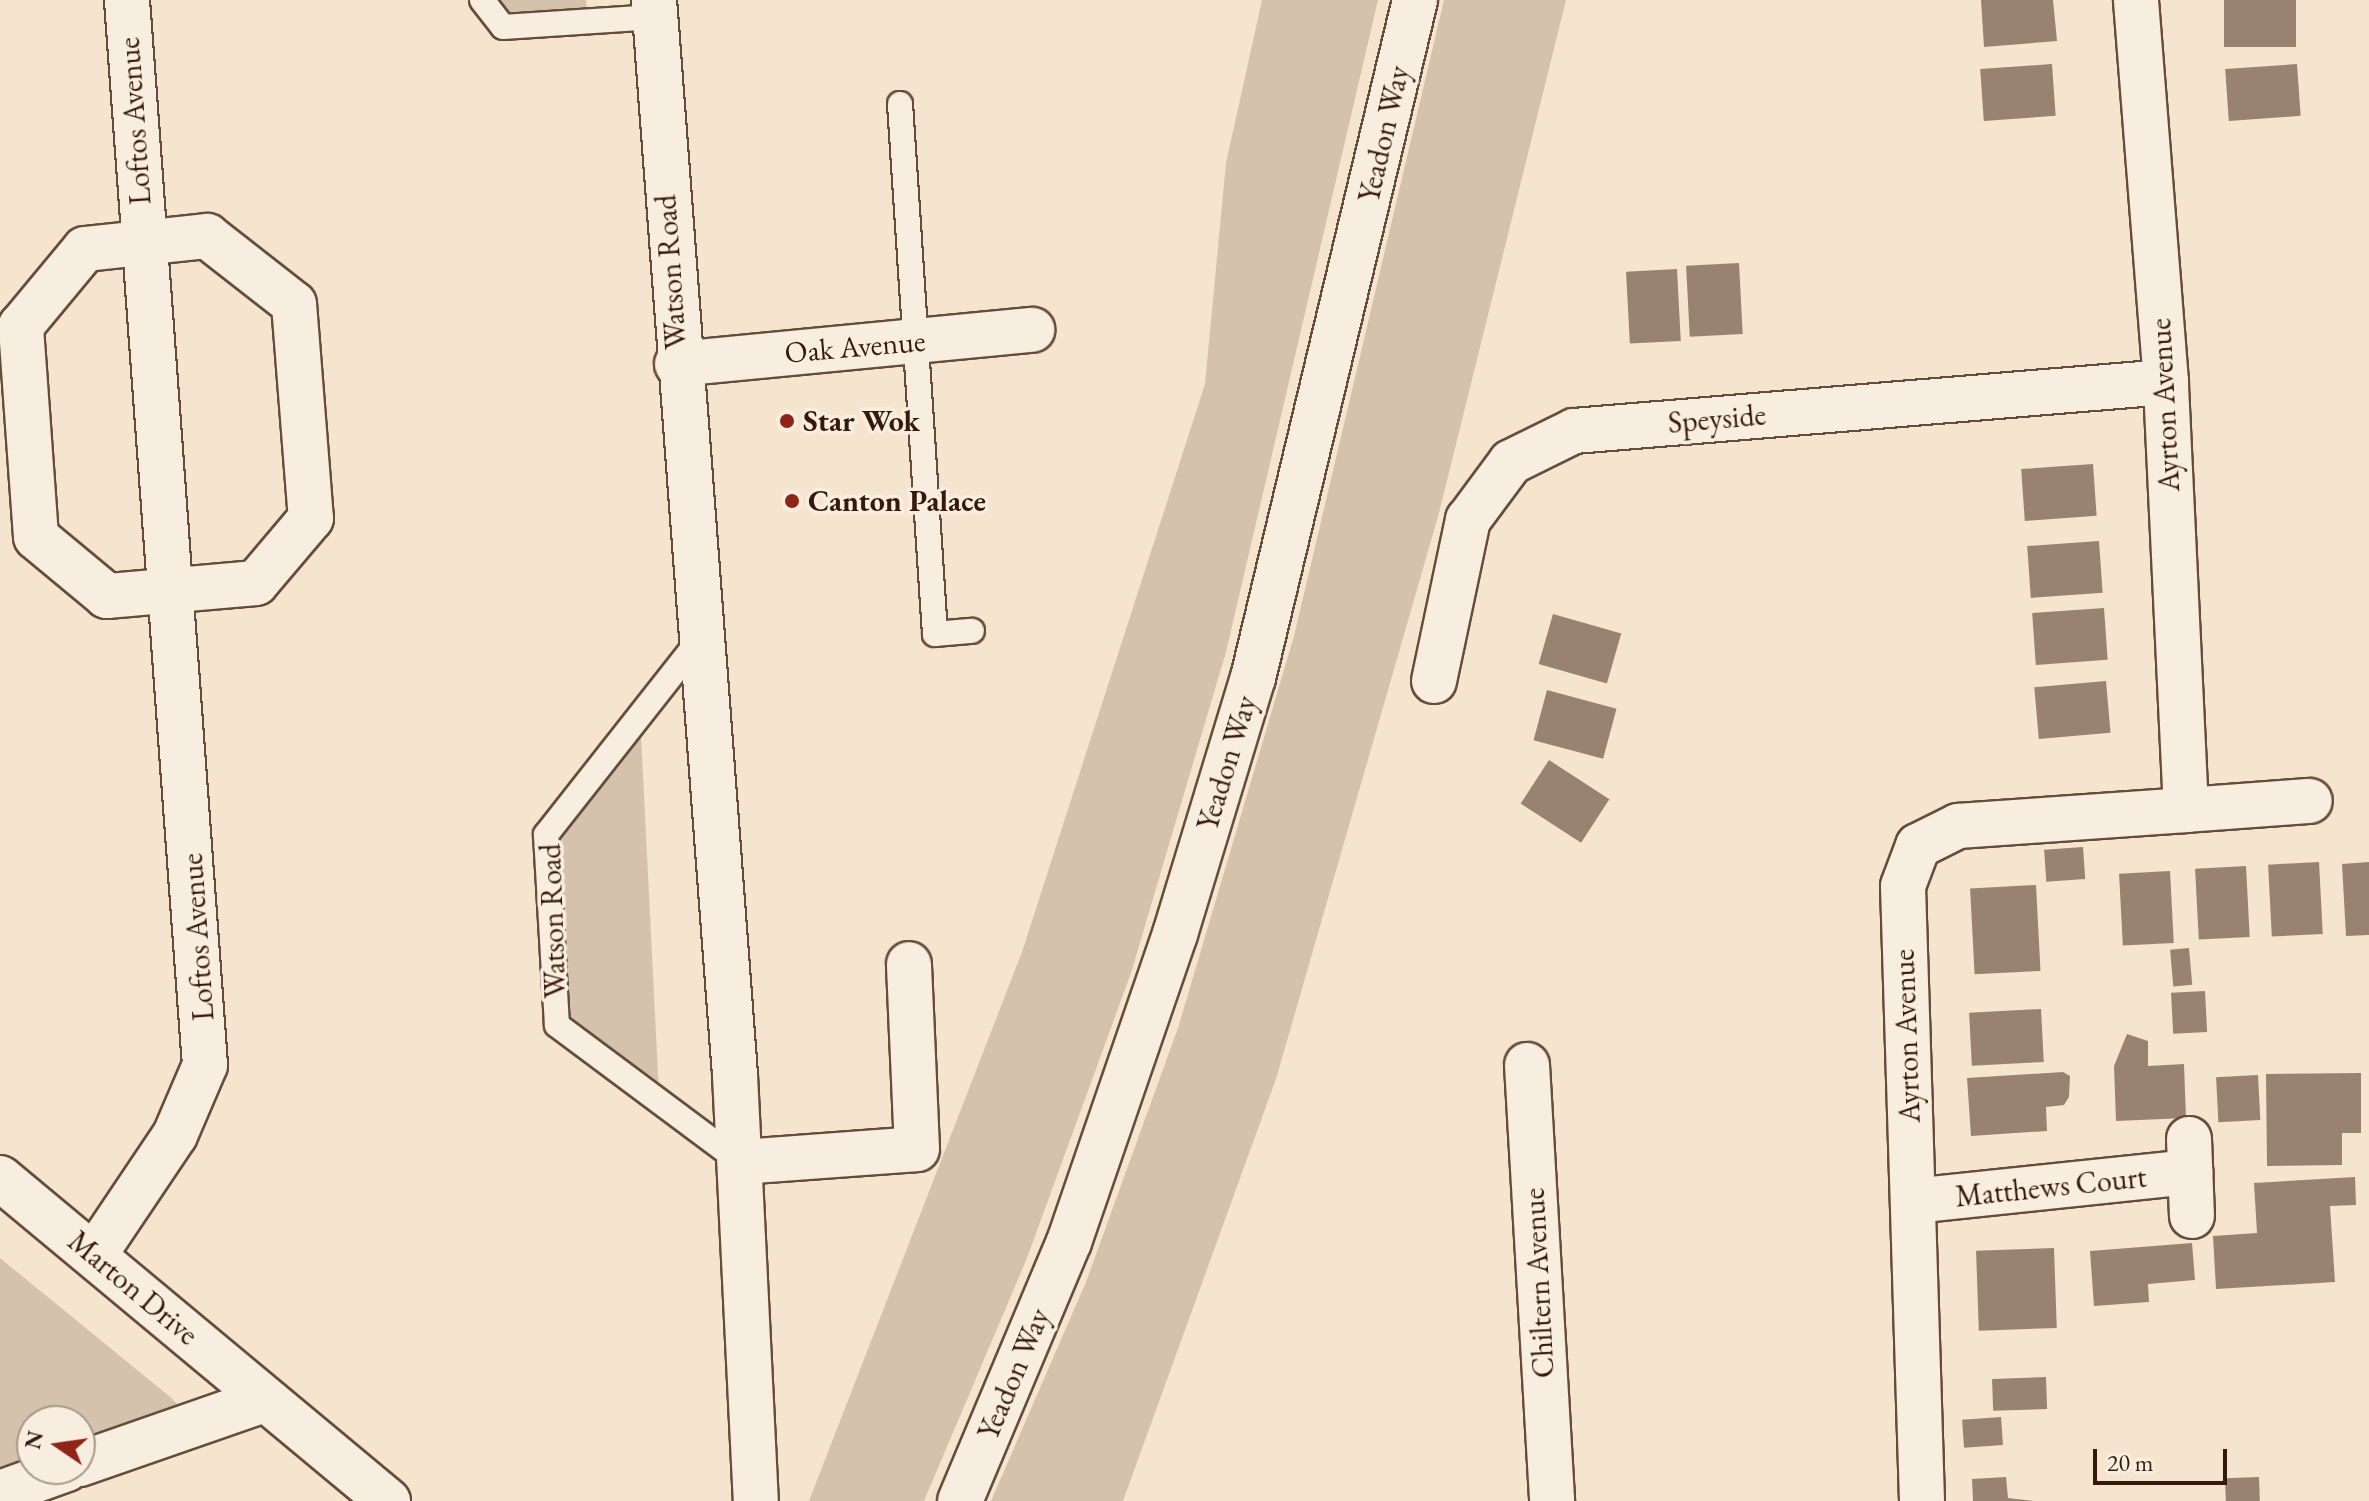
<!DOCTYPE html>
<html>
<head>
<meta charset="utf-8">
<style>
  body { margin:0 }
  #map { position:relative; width:2369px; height:1501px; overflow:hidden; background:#f5e5ce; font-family:"EB Garamond",serif }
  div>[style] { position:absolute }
  .green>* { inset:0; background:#d5c2ad }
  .building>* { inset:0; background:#998370; transform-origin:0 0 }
  .roads { filter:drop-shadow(2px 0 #664c3c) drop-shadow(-2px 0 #664c3c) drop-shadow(0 2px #664c3c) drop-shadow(0 -2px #664c3c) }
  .lane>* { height:24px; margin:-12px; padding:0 12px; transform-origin:12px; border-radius:12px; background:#f8eedf }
  .street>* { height:44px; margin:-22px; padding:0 22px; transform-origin:22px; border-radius:22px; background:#f8eedf }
  .secondary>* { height:44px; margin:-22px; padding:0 22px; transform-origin:22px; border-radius:22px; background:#f8eedf }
  .dots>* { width:22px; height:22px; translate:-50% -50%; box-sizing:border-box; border:4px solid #f8eedf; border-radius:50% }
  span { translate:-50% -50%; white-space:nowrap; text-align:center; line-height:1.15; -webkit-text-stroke:7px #f8eedf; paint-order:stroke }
  .street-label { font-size:30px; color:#36190b }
  .poi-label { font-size:30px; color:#36190b; font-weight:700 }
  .left { translate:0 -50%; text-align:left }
  .north { position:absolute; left:16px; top:1405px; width:80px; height:80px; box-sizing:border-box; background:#f8eedf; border:2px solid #aa998a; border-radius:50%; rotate:283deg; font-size:22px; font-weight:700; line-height:32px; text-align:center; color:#36190b }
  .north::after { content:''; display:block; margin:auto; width:28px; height:36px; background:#8f2418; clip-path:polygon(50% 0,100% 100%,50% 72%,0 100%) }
  .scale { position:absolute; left:2093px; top:1449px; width:134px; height:36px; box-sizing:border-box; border:4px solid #36190b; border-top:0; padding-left:10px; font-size:24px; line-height:28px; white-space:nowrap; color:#36190b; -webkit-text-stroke:6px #f8eedf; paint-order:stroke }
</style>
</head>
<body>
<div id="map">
  <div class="green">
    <i style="clip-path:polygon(482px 0,586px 0,588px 22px,503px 27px)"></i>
    <i style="clip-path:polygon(1262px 0,1378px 0,1226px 652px,1131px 973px,1027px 1258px,924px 1501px,809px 1501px,1022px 952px,1205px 384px,1226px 163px)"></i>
    <i style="clip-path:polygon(1444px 0,1566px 0,1439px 513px,1276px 1079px,1123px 1501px,991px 1501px,1086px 1282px,1178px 1028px,1294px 636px)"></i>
    <i style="clip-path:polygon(640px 715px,659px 1094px,557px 1025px,546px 842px)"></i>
    <i style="clip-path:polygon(0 1258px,169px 1396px,190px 1416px,80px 1436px,80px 1421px,32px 1421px,32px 1454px,0 1480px)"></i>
  </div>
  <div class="building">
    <i style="clip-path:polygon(1981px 0,2053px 0,2057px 41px,1984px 47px)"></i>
    <i style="left:2224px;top:0;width:72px;height:47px"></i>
    <i style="left:2052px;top:64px;width:52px;height:72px;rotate:86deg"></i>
    <i style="left:2297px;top:64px;width:52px;height:72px;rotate:86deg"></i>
    <i style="left:1739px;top:263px;width:71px;height:53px;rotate:87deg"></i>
    <i style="left:1677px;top:269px;width:72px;height:51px;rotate:87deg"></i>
    <i style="left:2093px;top:464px;width:52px;height:72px;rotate:86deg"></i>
    <i style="left:2099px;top:541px;width:52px;height:72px;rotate:86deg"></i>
    <i style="left:2104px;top:608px;width:52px;height:72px;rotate:86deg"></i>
    <i style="left:1553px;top:614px;width:71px;height:52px;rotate:16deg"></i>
    <i style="left:2106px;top:681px;width:52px;height:72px;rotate:85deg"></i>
    <i style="left:1547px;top:690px;width:72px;height:52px;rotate:15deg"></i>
    <i style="left:1549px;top:760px;width:72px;height:52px;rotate:33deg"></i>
    <i style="left:2083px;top:847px;width:32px;height:39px;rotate:86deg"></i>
    <i style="left:2319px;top:862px;width:72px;height:51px;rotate:87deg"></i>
    <i style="clip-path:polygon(2369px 862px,2369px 935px,2346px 936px,2342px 864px)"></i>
    <i style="left:2246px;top:866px;width:71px;height:51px;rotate:87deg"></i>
    <i style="left:2170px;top:871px;width:72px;height:51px;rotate:87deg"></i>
    <i style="left:2036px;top:885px;width:86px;height:66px;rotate:87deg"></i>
    <i style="left:2189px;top:948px;width:37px;height:19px;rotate:85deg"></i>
    <i style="left:2205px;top:991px;width:41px;height:34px;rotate:87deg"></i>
    <i style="left:2041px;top:1009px;width:53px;height:72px;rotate:87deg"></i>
    <i style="clip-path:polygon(2127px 1034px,2148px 1041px,2148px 1066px,2184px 1064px,2186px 1118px,2116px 1121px,2114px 1066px)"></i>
    <i style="clip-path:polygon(2063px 1072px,2070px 1076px,2069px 1097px,2064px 1105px,2046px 1107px,2047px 1131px,1971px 1136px,1967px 1078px)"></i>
    <i style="clip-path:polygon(2361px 1073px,2361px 1133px,2342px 1133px,2342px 1165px,2267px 1166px,2266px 1074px)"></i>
    <i style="left:2258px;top:1075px;width:45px;height:42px;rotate:87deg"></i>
    <i style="clip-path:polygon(2355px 1177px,2356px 1205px,2330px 1206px,2335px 1282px,2216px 1289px,2213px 1236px,2257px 1233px,2254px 1183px)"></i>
    <i style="clip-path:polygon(2192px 1243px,2195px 1280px,2148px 1284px,2149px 1302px,2094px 1306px,2090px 1251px)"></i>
    <i style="left:2054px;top:1248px;width:80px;height:78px;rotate:88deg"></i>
    <i style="left:2046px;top:1377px;width:32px;height:54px;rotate:88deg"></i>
    <i style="left:2001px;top:1417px;width:28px;height:39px;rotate:86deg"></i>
    <i style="clip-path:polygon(2006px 1477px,2008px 1498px,2035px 1501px,1973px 1501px,1972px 1479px)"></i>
    <i style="left:2259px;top:1477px;width:24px;height:34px;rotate:88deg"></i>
  </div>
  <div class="roads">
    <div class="lane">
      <i style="left:482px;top:0;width:34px;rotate:52deg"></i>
      <i style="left:503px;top:27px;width:152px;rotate:-3.8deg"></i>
      <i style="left:900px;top:104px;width:531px;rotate:86.22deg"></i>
      <i style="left:935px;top:634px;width:37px;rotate:-5deg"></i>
      <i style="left:700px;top:639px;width:249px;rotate:128.2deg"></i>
      <i style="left:546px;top:835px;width:190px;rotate:86.7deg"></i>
      <i style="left:557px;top:1025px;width:229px;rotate:36.7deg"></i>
    </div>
    <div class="street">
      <i style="left:207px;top:236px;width:110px;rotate:38deg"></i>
      <i style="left:294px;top:304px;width:215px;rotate:85.5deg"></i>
      <i style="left:311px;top:518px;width:85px;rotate:130.2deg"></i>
      <i style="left:256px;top:583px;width:150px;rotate:175deg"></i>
      <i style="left:107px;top:596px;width:92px;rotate:-140.3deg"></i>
      <i style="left:36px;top:537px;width:212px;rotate:-94.1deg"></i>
      <i style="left:21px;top:326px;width:100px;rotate:-50.3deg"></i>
      <i style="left:85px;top:249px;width:123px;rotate:-6.1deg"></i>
      <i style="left:677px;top:364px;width:357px;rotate:-5.5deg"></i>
      <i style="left:1434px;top:681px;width:165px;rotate:-78.1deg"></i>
      <i style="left:1468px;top:520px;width:72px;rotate:-53.4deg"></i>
      <i style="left:1511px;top:462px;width:70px;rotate:-26.2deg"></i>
      <i style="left:1574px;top:431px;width:594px;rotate:-4.73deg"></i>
      <i style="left:2186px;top:810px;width:124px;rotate:-4.2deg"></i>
      <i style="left:1527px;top:1065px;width:437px;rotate:86.7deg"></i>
      <i style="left:2189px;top:1139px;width:77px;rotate:87.8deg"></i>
      <i style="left:741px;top:1162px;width:176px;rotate:-4.2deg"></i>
      <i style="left:917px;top:1149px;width:185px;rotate:-92.5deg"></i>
      <i style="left:1913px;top:1201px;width:279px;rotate:-6deg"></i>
      <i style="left:95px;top:1254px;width:143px;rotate:-56.1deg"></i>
      <i style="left:175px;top:1135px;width:76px;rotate:-66.8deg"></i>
      <i style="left:205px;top:1065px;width:1068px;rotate:-94.19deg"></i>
      <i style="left:80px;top:1464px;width:195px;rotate:-19.2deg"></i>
      <i style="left:0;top:1493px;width:71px;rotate:-19.7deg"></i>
      <i style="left:1922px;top:1501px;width:615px;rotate:-91.77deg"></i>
      <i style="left:1903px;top:886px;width:43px;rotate:-69.4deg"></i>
      <i style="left:1918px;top:846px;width:45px;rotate:-26.6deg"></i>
      <i style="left:1958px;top:826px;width:229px;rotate:-4deg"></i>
      <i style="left:2186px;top:810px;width:428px;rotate:-92.7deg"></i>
      <i style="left:2166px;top:382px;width:383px;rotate:-94.5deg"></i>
    </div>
    <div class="secondary">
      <i style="left:654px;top:0;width:1078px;rotate:85.69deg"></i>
      <i style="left:735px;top:1075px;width:427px;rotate:87.2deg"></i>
      <i style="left:0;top:1178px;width:505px;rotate:39.78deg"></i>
      <i style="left:960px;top:1501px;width:281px;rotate:-67.2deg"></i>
      <i style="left:1069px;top:1242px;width:326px;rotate:-71deg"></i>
      <i style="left:1175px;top:934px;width:268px;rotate:-73.1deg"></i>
      <i style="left:1253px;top:678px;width:697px;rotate:-76.56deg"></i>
    </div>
  </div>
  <div class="dots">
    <i style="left:787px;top:421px;background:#8f2418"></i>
    <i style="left:792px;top:501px;background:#8f2418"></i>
  </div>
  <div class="street-label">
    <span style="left:135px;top:121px;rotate:-94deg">Loftos Avenue</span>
    <span style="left:1384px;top:134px;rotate:-77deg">Yeadon Way</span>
    <span style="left:671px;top:272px;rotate:-94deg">Watson Road</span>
    <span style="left:855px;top:347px;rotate:-5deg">Oak Avenue</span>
    <span style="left:2165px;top:405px;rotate:-93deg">Ayrton Avenue</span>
    <span style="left:1717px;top:419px;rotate:-5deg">Speyside</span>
    <span style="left:1227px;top:763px;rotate:-73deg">Yeadon Way</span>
    <span style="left:553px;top:921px;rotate:-92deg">Watson Road</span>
    <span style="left:198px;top:937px;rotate:-94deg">Loftos Avenue</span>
    <span style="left:1907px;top:1036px;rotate:-92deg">Ayrton Avenue</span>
    <span style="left:2051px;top:1187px;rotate:-6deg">Matthews Court</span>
    <span style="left:1539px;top:1283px;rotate:-93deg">Chiltern Avenue</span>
    <span style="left:133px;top:1288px;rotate:40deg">Marton Drive</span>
    <span style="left:1014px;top:1374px;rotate:-67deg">Yeadon Way</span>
  </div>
  <div class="poi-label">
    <span class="left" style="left:803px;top:421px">Star Wok</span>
    <span class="left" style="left:808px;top:501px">Canton Palace</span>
  </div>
  <div class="north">N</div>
  <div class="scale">20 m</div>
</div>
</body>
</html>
